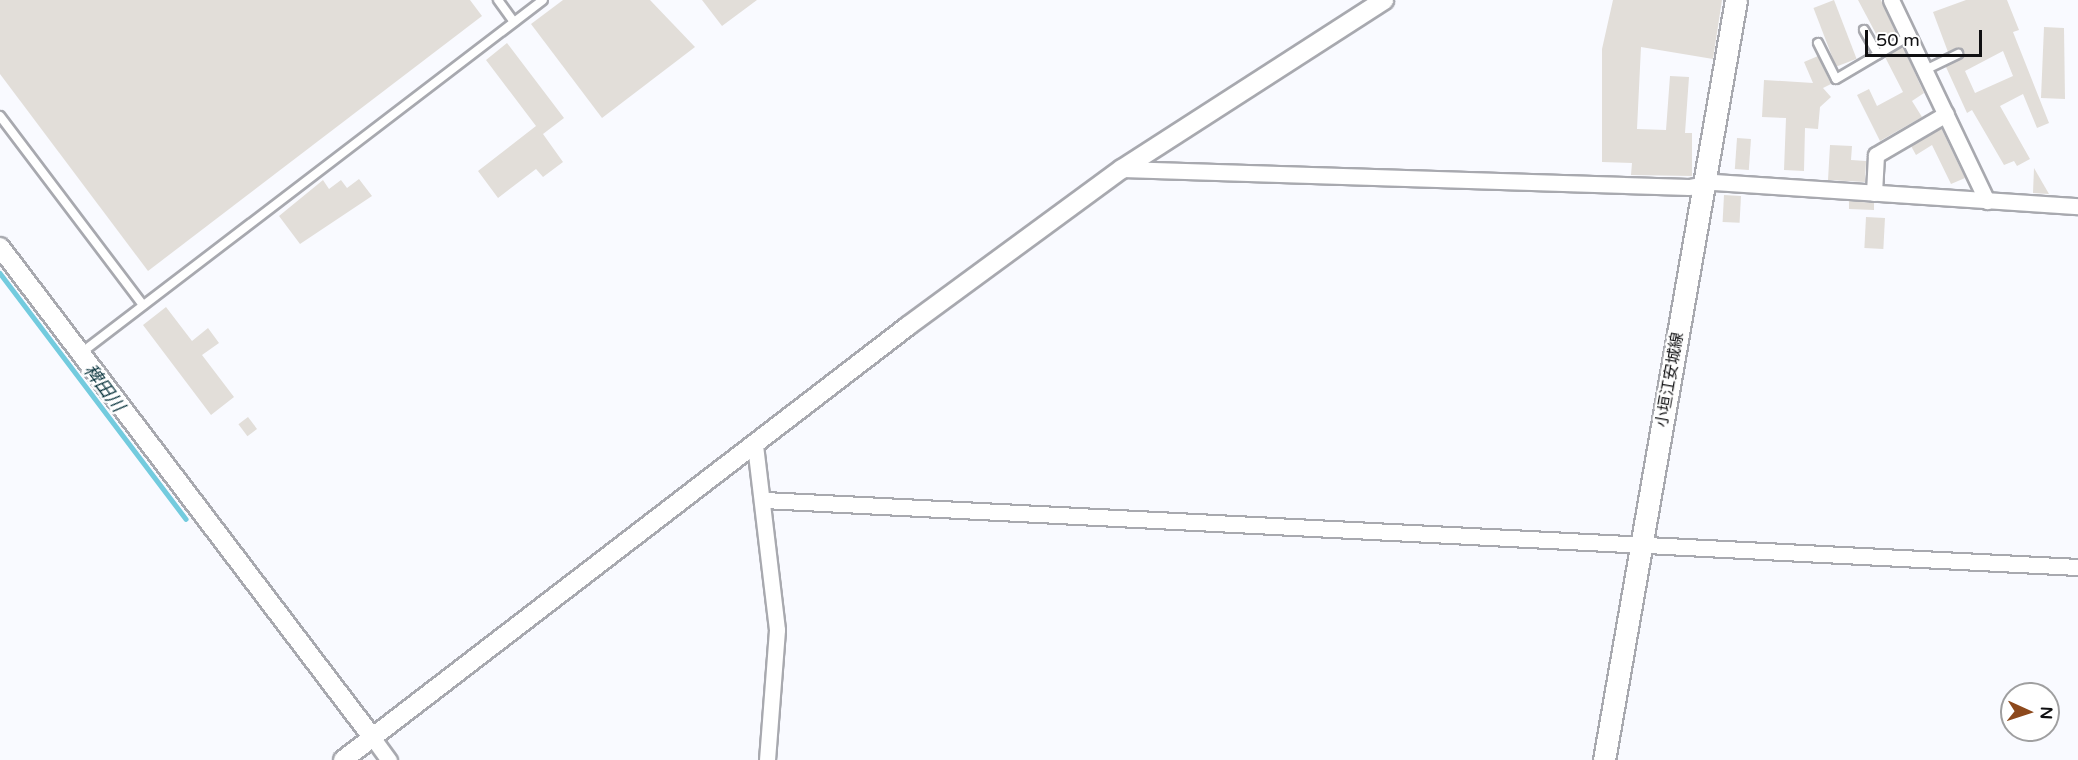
<!DOCTYPE html>
<html>
<head>
<meta charset="utf-8">
<style>
  body { margin:0 }
  #map { position:relative; width:2078px; height:760px; overflow:hidden; background:#f9faff; font-family:"Varela Round","Noto Sans JP",sans-serif }
  div>[style] { position:absolute }
  .stream>* { height:4.5px; margin:-2.25px; padding:0 2.25px; transform-origin:2.25px; border-radius:2.25px; background:#73cbde }
  .building>* { inset:0; background:#e2ded9; transform-origin:0 0 }
  .roads { filter:drop-shadow(2px 0 #a8a9af) drop-shadow(-2px 0 #a8a9af) drop-shadow(0 2px #a8a9af) drop-shadow(0 -2px #a8a9af) }
  .service>* { height:8px; margin:-4px; padding:0 4px; transform-origin:4px; border-radius:4px; background:#fff }
  .minor>* { height:15px; margin:-7.5px; padding:0 7.5px; transform-origin:7.5px; border-radius:7.5px; background:#fff }
  .tertiary>* { height:18px; margin:-9px; padding:0 9px; transform-origin:9px; border-radius:9px; background:#fff }
  .secondary>* { height:21px; margin:-10.5px; padding:0 10.5px; transform-origin:10.5px; border-radius:10.5px; background:#fff }
  span { translate:-50% -50%; white-space:nowrap; text-align:center; line-height:1.15; -webkit-text-stroke:4.5px #fff; paint-order:stroke }
  .street-label { font-size:16px; color:#101012 }
  .water-label { font-size:18px; color:#09343d; font-style:italic }
  .north { position:absolute; left:2000px; top:682px; width:60px; height:60px; box-sizing:border-box; background:#fff; border:2px solid #9f9fa0; border-radius:50%; rotate:93deg; font-size:16px; font-weight:700; line-height:24px; text-align:center; color:#101012 }
  .north::after { content:''; display:block; margin:auto; width:21px; height:27px; background:#8d491c; clip-path:polygon(50% 0,100% 100%,50% 72%,0 100%) }
  .scale { position:absolute; left:1865px; top:30px; width:117px; height:27px; box-sizing:border-box; border:3px solid #101012; border-top:0; padding-left:8px; font-size:18px; line-height:21px; white-space:nowrap; color:#101012; -webkit-text-stroke:4px #fff; paint-order:stroke }
</style>
</head>
<body>
<div id="map">
  <div class="stream">
    <i style="left:0;top:273px;width:308px;rotate:52.9deg"></i>
  </div>
  <div class="building">
    <i style="clip-path:polygon(0 0,470px 0,482px 16px,148px 271px,0 74px)"></i>
    <i style="clip-path:polygon(563px 0,650px 0,695px 47px,602px 118px,531px 24px)"></i>
    <i style="clip-path:polygon(702px 0,757px 0,722px 26px)"></i>
    <i style="clip-path:polygon(1613px 0,1722px 0,1713px 59px,1641px 47px,1637px 129px,1666px 130px,1670px 76px,1689px 77px,1685px 133px,1692px 133px,1692px 176px,1631px 175px,1632px 163px,1602px 162px,1602px 49px)"></i>
    <i style="left:1834px;top:0;width:63px;height:22px;rotate:69deg"></i>
    <i style="clip-path:polygon(1858px 0,1881px 0,1897px 36px,1882px 45px)"></i>
    <i style="clip-path:polygon(evenodd,1966px 0,2007px 0,2019px 30px,2013px 32px,2049px 123px,2037px 128px,2023px 94px,2000px 106px,2030px 159px,2017px 166px,2014px 161px,2004px 165px,1972px 110px,1967px 113px,1946px 67px,1964px 52px,1948px 52px,1933px 12px,1966px 0,2003px 51px,2013px 76px,1975px 93px,1965px 71px,2003px 51px)"></i>
    <i style="clip-path:polygon(2044px 27px,2064px 28px,2065px 99px,2041px 98px)"></i>
    <i style="clip-path:polygon(507px 43px,564px 118px,543px 134px,563px 162px,543px 177px,536px 169px,498px 198px,478px 171px,536px 126px,486px 60px)"></i>
    <i style="clip-path:polygon(1903px 47px,1924px 93px,1912px 101px,1922px 117px,1880px 141px,1857px 95px,1869px 89px,1877px 106px,1903px 92px,1885px 57px)"></i>
    <i style="clip-path:polygon(1818px 56px,1831px 84px,1823px 88px,1831px 97px,1820px 107px,1818px 129px,1805px 128px,1804px 171px,1784px 170px,1786px 118px,1762px 117px,1764px 80px,1813px 83px,1804px 62px)"></i>
    <i style="clip-path:polygon(1941px 128px,1965px 178px,1951px 184px,1932px 145px,1916px 155px,1911px 146px)"></i>
    <i style="left:1737px;top:138px;width:14px;height:31px;rotate:4deg"></i>
    <i style="clip-path:polygon(1830px 145px,1852px 146px,1851px 160px,1866px 161px,1865px 182px,1828px 180px)"></i>
    <i style="clip-path:polygon(2034px 168px,2049px 194px,2033px 193px)"></i>
    <i style="clip-path:polygon(359px 179px,372px 196px,300px 244px,279px 216px,323px 180px,329px 189px,341px 180px,347px 188px)"></i>
    <i style="left:1724px;top:195px;width:17px;height:27px;rotate:3deg"></i>
    <i style="clip-path:polygon(1849px 201px,1874px 203px,1874px 210px,1849px 209px)"></i>
    <i style="left:1866px;top:217px;width:19px;height:31px;rotate:3deg"></i>
    <i style="clip-path:polygon(166px 307px,192px 341px,208px 328px,219px 343px,202px 355px,234px 397px,211px 415px,143px 325px)"></i>
    <i style="left:248px;top:417px;width:15px;height:12px;rotate:53deg"></i>
  </div>
  <div class="roads">
    <div class="service">
      <i style="left:498px;top:0;width:27px;rotate:54deg"></i>
      <i style="left:1864px;top:30px;width:28px;rotate:60deg"></i>
      <i style="left:1818px;top:43px;width:40px;rotate:63.4deg"></i>
      <i style="left:1836px;top:79px;width:85px;rotate:-30.5deg"></i>
      <i style="left:1925px;top:70px;width:37px;rotate:-26deg"></i>
      <i style="left:0;top:116px;width:237px;rotate:52.9deg"></i>
      <i style="left:81px;top:353px;width:581px;rotate:-37.38deg"></i>
    </div>
    <div class="minor">
      <i style="left:1891px;top:0;width:223px;rotate:64.5deg"></i>
      <i style="left:1122px;top:169px;width:567px;rotate:1.82deg"></i>
      <i style="left:1689px;top:187px;width:25px;rotate:-11deg"></i>
      <i style="left:1714px;top:182px;width:365px;rotate:3.8deg"></i>
      <i style="left:1874px;top:193px;width:38px;rotate:-87deg"></i>
      <i style="left:1876px;top:155px;width:81px;rotate:-30.4deg"></i>
      <i style="left:755px;top:445px;width:186px;rotate:83.2deg"></i>
      <i style="left:777px;top:630px;width:130px;rotate:94.4deg"></i>
      <i style="left:764px;top:500px;width:1316px;rotate:2.92deg"></i>
      <i style="left:372px;top:737px;width:29px;rotate:54deg"></i>
    </div>
    <div class="tertiary">
      <i style="left:0;top:247px;width:615px;rotate:52.79deg"></i>
      <i style="left:343px;top:760px;width:712px;rotate:-37.53deg"></i>
      <i style="left:908px;top:326px;width:265px;rotate:-36.3deg"></i>
      <i style="left:1122px;top:169px;width:312px;rotate:-32.8deg"></i>
    </div>
    <div class="secondary">
      <i style="left:1604px;top:760px;width:771px;rotate:-80.15deg"></i>
    </div>
  </div>
  <div class="street-label">
    <span style="left:1670px;top:380px;rotate:-80deg">小垣江安城線</span>
  </div>
  <div class="water-label">
    <span style="left:104px;top:388px;rotate:53deg">稗田川</span>
  </div>
  <div class="north">N</div>
  <div class="scale">50 m</div>
</div>
</body>
</html>
